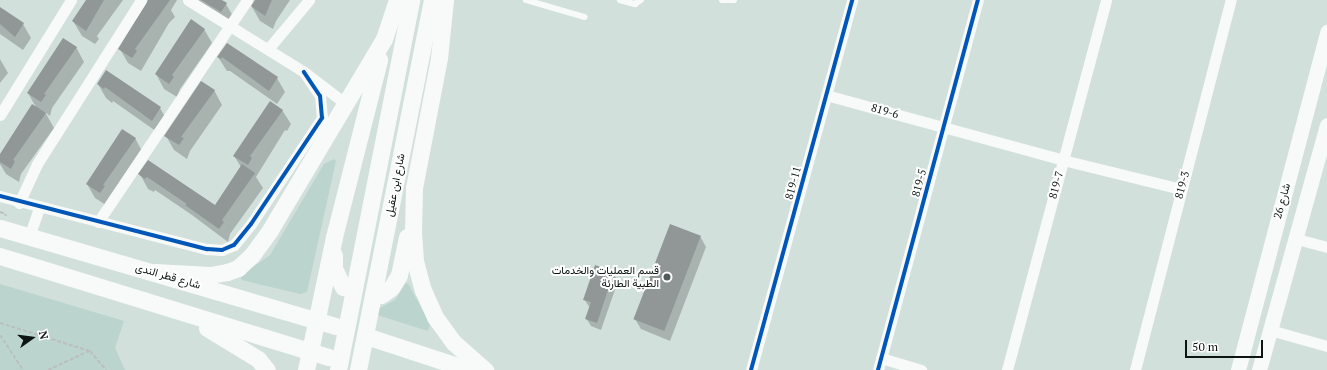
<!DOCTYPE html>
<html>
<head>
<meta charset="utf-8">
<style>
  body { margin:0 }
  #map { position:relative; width:1327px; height:370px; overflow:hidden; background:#d2e0dc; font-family:"PT Serif",Vazirmatn,serif }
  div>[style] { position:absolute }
  .green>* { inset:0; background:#bbd4ce }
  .shadow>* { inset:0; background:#0003 }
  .building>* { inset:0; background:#919697; transform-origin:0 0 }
  .path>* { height:2px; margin-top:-1px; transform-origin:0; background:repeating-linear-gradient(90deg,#bbbfbe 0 4px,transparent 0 6px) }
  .lane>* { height:5.5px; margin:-2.75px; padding:0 2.75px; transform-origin:2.75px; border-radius:2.75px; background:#f8fafa }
  .street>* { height:11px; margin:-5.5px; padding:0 5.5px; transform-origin:5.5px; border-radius:5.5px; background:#f8fafa }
  .secondary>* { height:15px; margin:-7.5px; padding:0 7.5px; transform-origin:7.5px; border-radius:7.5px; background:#f8fafa }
  .primary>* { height:17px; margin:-8.5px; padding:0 8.5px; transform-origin:8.5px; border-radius:8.5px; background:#f8fafa }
  .cycleway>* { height:4px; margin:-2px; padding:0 2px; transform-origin:2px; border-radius:2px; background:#0057b8 }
  .dots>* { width:11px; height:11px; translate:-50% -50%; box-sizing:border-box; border:2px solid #fff; border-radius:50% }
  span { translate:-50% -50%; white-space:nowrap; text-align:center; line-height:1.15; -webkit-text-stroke:4px #fff; paint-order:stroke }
  .street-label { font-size:11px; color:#0c1514 }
  .poi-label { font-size:11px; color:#0c1514 }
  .right { translate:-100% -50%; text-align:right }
  .north { position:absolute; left:12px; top:318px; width:40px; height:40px; -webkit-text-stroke:3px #fff; paint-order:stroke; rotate:76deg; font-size:11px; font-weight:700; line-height:16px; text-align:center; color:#0c1514 }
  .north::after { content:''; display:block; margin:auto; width:14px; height:18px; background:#0c1514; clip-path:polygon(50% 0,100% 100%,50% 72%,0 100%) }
  .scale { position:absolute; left:1185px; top:340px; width:78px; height:18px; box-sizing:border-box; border:2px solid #0c1514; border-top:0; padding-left:5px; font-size:12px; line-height:14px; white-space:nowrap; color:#0c1514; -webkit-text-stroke:3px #fff; paint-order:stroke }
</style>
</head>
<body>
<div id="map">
  <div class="green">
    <i style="clip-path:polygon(334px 159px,336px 161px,307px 292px,300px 294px,242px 280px,240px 276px,270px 255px,324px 164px)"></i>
    <i style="clip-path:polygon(406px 283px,409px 285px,430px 324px,428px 331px,374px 314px,374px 311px,395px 300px)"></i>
    <i style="clip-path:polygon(0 284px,124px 321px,115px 348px,125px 370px,0 370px)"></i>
  </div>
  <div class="shadow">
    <i style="clip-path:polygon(87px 0,123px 0,97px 36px,99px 39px,95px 44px,82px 36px,73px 21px)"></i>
    <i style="clip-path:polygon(151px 0,177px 0,171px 10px,175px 17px,169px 23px,141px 71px,128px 63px,120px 49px)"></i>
    <i style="clip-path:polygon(185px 0,220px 0,226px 4px,234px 18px,229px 26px)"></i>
    <i style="clip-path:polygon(256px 0,290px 0,276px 21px,273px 29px,260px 21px,252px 7px)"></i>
    <i style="clip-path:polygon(0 8px,23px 24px,31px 38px,23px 50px,0 34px)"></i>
    <i style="clip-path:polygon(204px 29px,212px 43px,180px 89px,177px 97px,164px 89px,156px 74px)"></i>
    <i style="clip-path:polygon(227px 44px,277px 78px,285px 92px,277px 104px,230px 71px,227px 71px,218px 57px)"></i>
    <i style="clip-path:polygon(76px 47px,84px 62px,52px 108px,50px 116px,45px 112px,54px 128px,21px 174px,19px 182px,6px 174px,0 164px,0 155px,37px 109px,28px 93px)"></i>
    <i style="clip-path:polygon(0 59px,8px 73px,0 83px)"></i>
    <i style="clip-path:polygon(98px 84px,160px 108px,168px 122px,160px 134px,113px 101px,112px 103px,106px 98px)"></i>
    <i style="clip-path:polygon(214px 90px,222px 105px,190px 151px,187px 159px,174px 150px,166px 136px)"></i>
    <i style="clip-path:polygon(282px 110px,291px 124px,287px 131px,285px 130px,256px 177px,263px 188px,230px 234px,228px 242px,192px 215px,155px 190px,154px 192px,148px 189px,140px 174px,148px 162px,215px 206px,241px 167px,234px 156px)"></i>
    <i style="clip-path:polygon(135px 138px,143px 153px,109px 207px,95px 198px,87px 184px)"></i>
    <i style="clip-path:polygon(700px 236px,706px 247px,670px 341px,641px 329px,635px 319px)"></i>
    <i style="clip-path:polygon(613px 273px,618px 281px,601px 330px,591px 326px,586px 318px,590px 308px,584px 299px)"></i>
  </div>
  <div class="building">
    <i style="clip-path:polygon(86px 0,104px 0,86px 31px,72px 21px)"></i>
    <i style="clip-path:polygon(148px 0,170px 0,135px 49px,137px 51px,132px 58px,118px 49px)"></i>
    <i style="clip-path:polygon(201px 0,222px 0,227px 3px,221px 12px)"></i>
    <i style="clip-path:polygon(255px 0,272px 0,265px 16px,251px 6px)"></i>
    <i style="clip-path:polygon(0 7px,24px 23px,15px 37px,0 24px)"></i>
    <i style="clip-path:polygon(191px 19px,205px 29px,172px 75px,174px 77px,169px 84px,155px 74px)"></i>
    <i style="clip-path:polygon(63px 38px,77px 47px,44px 94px,46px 95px,41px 102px,27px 93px)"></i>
    <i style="clip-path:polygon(227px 43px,278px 77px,269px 91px,222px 57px,221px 59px,217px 57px)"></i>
    <i style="clip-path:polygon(106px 70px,161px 107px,152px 121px,105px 87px,104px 89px,97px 84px)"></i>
    <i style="clip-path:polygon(201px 81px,215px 90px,181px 137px,184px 138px,179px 145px,164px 136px)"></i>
    <i style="clip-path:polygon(270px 101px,283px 110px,250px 156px,252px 158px,248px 165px,233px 156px)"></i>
    <i style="clip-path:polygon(32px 104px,46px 113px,13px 160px,15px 161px,11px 169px,0 162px,0 154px)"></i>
    <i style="clip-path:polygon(122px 129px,136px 138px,103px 185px,105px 186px,100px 193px,86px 184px)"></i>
    <i style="clip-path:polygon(148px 160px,215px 205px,242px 164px,255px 173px,222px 220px,224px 222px,219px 229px,185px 205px,187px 204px,147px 177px,145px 179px,138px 174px)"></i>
    <i style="left:670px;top:224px;width:33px;height:102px;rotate:21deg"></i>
    <i style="clip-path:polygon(595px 265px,614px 272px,597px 323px,585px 319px,591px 302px,583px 300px)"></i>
  </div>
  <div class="path">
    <i style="left:0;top:212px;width:6px;rotate:18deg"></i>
    <i style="left:6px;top:214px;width:2px;rotate:117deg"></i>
    <i style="left:0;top:323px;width:94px;rotate:17.3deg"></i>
    <i style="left:90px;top:351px;width:25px;rotate:50deg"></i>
    <i style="left:0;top:335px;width:42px;rotate:56.7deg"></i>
    <i style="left:48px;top:370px;width:45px;rotate:-24.9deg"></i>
  </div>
  <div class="lane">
    <i style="left:526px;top:0;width:61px;rotate:16.1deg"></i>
    <i style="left:620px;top:0;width:16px;rotate:15deg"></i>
    <i style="left:635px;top:4px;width:7px;rotate:-34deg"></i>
    <i style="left:722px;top:0;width:12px"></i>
  </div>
  <div class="street">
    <i style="left:188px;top:0;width:137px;rotate:31.8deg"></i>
    <i style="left:304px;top:72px;width:53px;rotate:37.3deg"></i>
    <i style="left:268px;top:49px;width:64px;rotate:-50.1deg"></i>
    <i style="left:826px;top:95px;width:246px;rotate:15.3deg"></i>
    <i style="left:1063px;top:160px;width:122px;rotate:13.8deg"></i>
    <i style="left:0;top:115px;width:135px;rotate:-58.3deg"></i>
    <i style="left:0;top:196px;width:214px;rotate:14.4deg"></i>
    <i style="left:207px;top:249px;width:15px;rotate:4deg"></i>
    <i style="left:222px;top:250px;width:13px;rotate:-23deg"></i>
    <i style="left:234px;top:245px;width:27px;rotate:-51deg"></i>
    <i style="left:251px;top:224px;width:128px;rotate:-56.2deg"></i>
    <i style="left:322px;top:118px;width:22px;rotate:-95deg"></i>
    <i style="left:320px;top:96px;width:29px;rotate:-124deg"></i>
    <i style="left:19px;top:203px;width:43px;rotate:-65.2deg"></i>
    <i style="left:37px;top:164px;width:194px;rotate:-57.6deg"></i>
    <i style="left:98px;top:222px;width:267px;rotate:-56.1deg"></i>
    <i style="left:29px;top:237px;width:31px;rotate:-71deg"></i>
    <i style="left:1297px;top:239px;width:31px;rotate:15deg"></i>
    <i style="left:1270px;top:330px;width:59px;rotate:15.7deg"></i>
    <i style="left:881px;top:358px;width:42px;rotate:16.7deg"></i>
    <i style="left:751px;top:370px;width:384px;rotate:-74.7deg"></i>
    <i style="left:878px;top:370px;width:383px;rotate:-74.9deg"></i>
    <i style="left:1007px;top:370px;width:383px;rotate:-75deg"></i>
    <i style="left:1135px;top:370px;width:382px;rotate:-75.5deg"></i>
  </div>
  <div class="secondary">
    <i style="left:1238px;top:370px;width:350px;rotate:-75.2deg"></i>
    <i style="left:1259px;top:370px;width:254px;rotate:-74.5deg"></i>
  </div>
  <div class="primary">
    <i style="left:445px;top:0;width:58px;rotate:95.9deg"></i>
    <i style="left:439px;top:58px;width:132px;rotate:100.9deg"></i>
    <i style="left:414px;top:188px;width:44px;rotate:91.3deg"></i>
    <i style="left:413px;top:232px;width:29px;rotate:86deg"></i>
    <i style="left:415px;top:261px;width:30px;rotate:75deg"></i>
    <i style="left:423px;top:290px;width:30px;rotate:66deg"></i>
    <i style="left:435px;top:317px;width:31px;rotate:54deg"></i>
    <i style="left:453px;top:342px;width:43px;rotate:41.2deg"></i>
    <i style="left:0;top:228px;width:349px;rotate:16.3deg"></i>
    <i style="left:334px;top:255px;width:13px;rotate:90deg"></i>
    <i style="left:334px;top:268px;width:21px;rotate:65deg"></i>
    <i style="left:0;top:256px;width:344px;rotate:17.1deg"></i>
    <i style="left:155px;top:272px;width:55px;rotate:3.1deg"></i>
    <i style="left:210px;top:275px;width:17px;rotate:-10deg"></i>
    <i style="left:227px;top:272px;width:12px;rotate:-20deg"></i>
    <i style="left:238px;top:268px;width:19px;rotate:-43deg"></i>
    <i style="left:252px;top:255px;width:31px;rotate:-54deg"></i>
    <i style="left:270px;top:230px;width:222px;rotate:-59.2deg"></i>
    <i style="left:384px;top:39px;width:41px;rotate:-71.6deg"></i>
    <i style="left:381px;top:295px;width:12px;rotate:-35deg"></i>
    <i style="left:391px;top:288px;width:15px;rotate:-58deg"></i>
    <i style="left:399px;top:275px;width:39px;rotate:-78deg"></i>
    <i style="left:207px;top:328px;width:60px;rotate:31.3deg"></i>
    <i style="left:258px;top:359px;width:14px;rotate:51deg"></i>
    <i style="left:372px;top:338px;width:103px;rotate:18.1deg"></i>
    <i style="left:306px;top:370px;width:136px;rotate:-78.1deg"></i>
    <i style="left:334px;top:237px;width:183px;rotate:-75.7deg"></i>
    <i style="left:338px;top:370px;width:377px;rotate:-78.8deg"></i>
    <i style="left:358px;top:370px;width:377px;rotate:-78.7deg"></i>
  </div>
  <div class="cycleway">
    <i style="left:0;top:196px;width:214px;rotate:14.4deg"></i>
    <i style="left:207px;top:249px;width:15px;rotate:4deg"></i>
    <i style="left:222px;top:250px;width:13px;rotate:-23deg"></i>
    <i style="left:234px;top:245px;width:27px;rotate:-51deg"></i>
    <i style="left:251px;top:224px;width:128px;rotate:-56.2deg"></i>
    <i style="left:322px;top:118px;width:22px;rotate:-95deg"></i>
    <i style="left:320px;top:96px;width:29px;rotate:-124deg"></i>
    <i style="left:751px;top:370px;width:384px;rotate:-74.7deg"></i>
    <i style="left:878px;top:370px;width:383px;rotate:-74.9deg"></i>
  </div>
  <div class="dots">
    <i style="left:667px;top:277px;background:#515c5a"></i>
  </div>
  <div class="street-label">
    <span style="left:885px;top:111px;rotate:16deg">819-6</span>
    <span style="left:793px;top:183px;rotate:-75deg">819-11</span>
    <span style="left:919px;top:183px;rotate:-75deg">819-5</span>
    <span style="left:395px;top:185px;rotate:-79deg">شارع ابن عقيل</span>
    <span style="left:1056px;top:185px;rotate:-75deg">819-7</span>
    <span style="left:1182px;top:185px;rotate:-75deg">819-3</span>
    <span style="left:1282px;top:201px;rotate:-75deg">شارع 26</span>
    <span style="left:168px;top:276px;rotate:16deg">شارع قطر الندى</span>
  </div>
  <div class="poi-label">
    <span class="right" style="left:659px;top:277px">قسم العمليات والخدمات<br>الطبية الطارئة</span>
  </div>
  <div class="north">N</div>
  <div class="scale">50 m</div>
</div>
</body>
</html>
